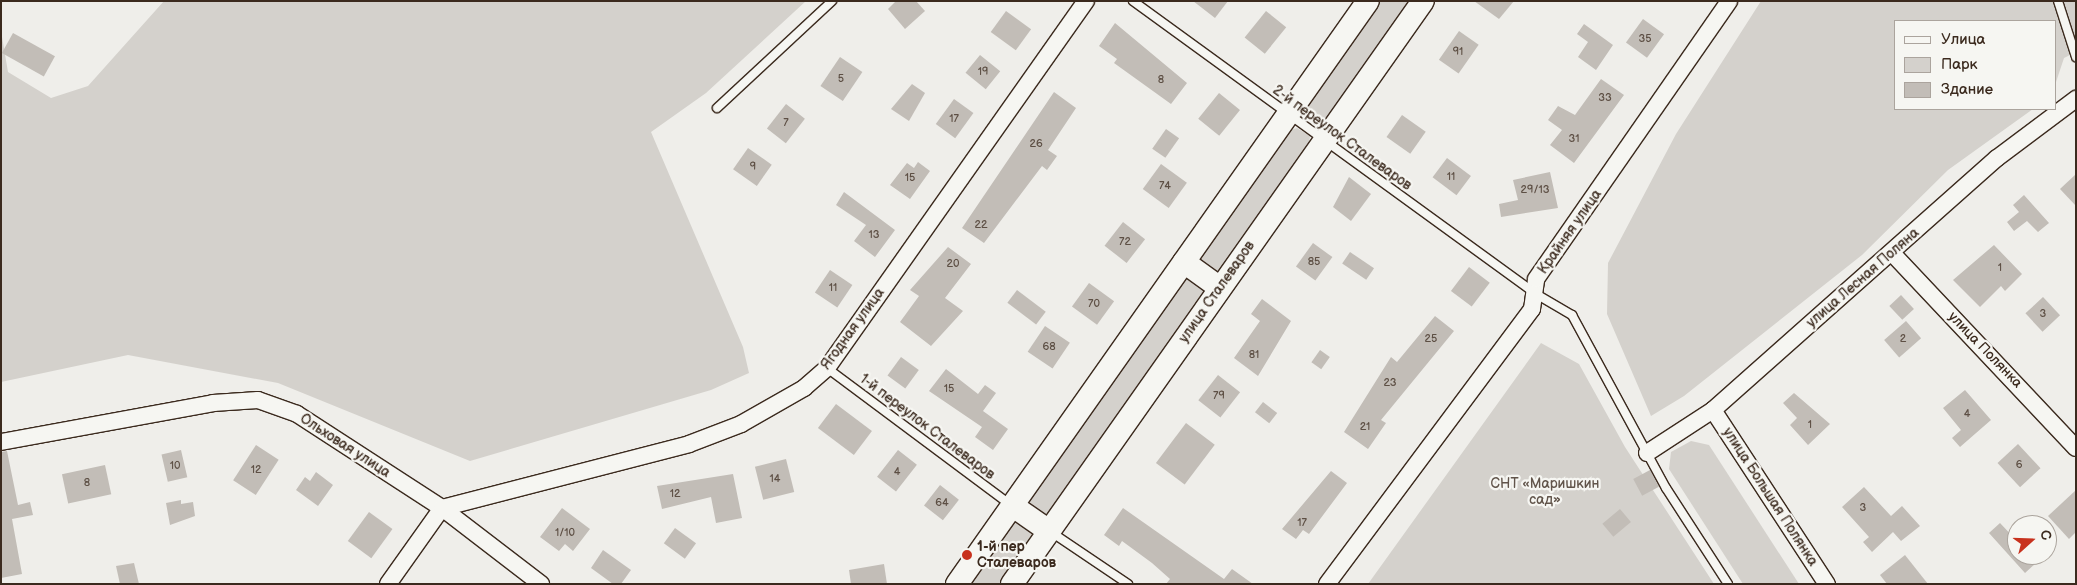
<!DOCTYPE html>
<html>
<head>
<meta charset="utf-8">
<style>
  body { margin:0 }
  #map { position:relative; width:2077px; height:585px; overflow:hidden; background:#efeeea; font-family:"Balsamiq Sans",sans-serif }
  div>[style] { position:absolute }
  .green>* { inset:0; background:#d4d1cc }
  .building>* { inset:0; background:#c2bdb7; transform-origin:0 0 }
  .roads { filter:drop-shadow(1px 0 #3b2a1e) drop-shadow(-1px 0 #3b2a1e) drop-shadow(0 1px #3b2a1e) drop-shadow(0 -1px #3b2a1e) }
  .service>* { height:8px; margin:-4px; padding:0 4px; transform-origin:4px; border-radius:4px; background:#f6f6f2 }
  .minor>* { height:16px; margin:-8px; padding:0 8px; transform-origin:8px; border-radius:8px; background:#f6f6f2 }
  .secondary>* { height:22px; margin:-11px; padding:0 11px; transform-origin:11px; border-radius:11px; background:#f6f6f2 }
  .dots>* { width:14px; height:14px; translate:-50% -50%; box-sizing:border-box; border:2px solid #f6f6f2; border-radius:50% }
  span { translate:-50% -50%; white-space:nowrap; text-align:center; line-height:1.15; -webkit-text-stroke:4.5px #f6f6f2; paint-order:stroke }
  .number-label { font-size:11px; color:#5d4f44 }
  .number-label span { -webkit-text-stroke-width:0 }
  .street-label { font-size:14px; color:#3b2a1e }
  .park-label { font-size:14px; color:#61544a }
  .poi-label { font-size:14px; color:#3b2a1e; font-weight:700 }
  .left { translate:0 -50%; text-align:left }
  .frame { position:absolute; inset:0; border:2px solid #3b2a1e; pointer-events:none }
  .legend { position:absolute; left:1894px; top:20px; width:162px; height:90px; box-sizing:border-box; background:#f6f6f2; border:1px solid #aba49d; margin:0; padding:6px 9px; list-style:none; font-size:15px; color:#3b2a1e }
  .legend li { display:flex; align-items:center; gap:10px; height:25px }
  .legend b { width:25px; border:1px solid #aba49d }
  .north { position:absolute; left:2007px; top:515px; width:50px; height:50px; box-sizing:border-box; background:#f6f6f2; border:1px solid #aba49d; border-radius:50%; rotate:70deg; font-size:14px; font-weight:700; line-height:20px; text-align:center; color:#3b2a1e }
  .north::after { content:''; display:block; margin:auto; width:18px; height:22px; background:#c8321e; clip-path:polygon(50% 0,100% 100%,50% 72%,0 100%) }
</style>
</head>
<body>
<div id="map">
  <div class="green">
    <i style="clip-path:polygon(164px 1px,806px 1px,706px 93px,651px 132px,743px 347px,749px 373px,711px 390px,470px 461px,278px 383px,128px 355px,1px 382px,1px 31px,8px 72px,51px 98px,88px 86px)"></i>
    <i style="clip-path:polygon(1377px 1px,1415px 1px,1331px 121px,1318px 124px,1308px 118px,1305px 102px)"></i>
    <i style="clip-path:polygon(1761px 1px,2076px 1px,2076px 52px,2064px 58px,2056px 82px,2056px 21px,1896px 21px,1896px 109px,2033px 109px,1948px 170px,1862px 255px,1684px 396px,1651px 416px,1607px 314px,1608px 263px,1676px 134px)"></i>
    <i style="clip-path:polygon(1297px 128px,1310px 136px,1308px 152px,1215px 277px,1196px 257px,1283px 133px)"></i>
    <i style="clip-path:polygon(1184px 275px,1209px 292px,1054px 510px,1043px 515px,1031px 509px,1029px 494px)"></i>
    <i style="clip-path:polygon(1541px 343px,1579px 364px,1625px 447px,1714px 584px,1368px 584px)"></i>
    <i style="clip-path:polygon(1691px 441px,1709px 445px,1799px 584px,1743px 584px,1669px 469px,1671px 452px)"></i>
    <i style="clip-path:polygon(1014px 522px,1019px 522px,1033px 535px,1003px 584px,967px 584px)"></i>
  </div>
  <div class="building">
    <i style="clip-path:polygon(896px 1px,916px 1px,925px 11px,905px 29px,888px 9px)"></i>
    <i style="clip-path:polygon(1193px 1px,1228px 1px,1215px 18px)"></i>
    <i style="clip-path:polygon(1474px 1px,1514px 1px,1499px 19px)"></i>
    <i style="left:1006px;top:11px;width:31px;height:26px;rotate:36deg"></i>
    <i style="left:1266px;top:11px;width:26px;height:34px;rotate:39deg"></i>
    <i style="left:1643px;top:19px;width:26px;height:29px;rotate:36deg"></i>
    <i style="clip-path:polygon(1115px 23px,1187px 83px,1171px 104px,1114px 63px,1117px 59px,1099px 46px)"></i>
    <i style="clip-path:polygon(1584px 24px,1613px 45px,1596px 70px,1578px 57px,1588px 42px,1577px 34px)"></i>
    <i style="left:1459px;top:31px;width:24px;height:35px;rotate:35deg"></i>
    <i style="left:13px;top:33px;width:48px;height:23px;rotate:29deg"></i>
    <i style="left:980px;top:55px;width:26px;height:23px;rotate:39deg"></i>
    <i style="left:840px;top:57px;width:27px;height:35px;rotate:34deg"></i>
    <i style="clip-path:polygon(1601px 79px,1624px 95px,1574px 163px,1550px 145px,1562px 130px,1548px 120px,1558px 106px,1575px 115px)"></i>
    <i style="clip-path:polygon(912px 84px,925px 93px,909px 121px,891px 109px)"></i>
    <i style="clip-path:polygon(1054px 92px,1076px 108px,1048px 150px,1057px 156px,1047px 170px,1042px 166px,984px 243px,962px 228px)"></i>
    <i style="left:1219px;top:93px;width:27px;height:33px;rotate:39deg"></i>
    <i style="left:954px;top:99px;width:24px;height:31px;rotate:36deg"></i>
    <i style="left:786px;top:104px;width:24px;height:31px;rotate:38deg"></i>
    <i style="left:1402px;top:115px;width:29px;height:27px;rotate:35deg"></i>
    <i style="left:1166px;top:129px;width:16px;height:24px;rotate:35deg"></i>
    <i style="left:748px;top:148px;width:29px;height:26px;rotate:35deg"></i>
    <i style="left:1447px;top:158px;width:30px;height:24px;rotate:37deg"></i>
    <i style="clip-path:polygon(918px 162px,930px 171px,910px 199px,890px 185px,907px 163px,914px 168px)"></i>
    <i style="left:1161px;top:164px;width:32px;height:31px;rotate:36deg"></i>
    <i style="clip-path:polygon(1550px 172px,1558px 208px,1501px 217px,1499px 204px,1518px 200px,1513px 180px)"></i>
    <i style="clip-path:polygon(2076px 174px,2076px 206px,2060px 189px)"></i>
    <i style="clip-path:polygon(1349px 177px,1371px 194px,1351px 221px,1333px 207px)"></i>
    <i style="clip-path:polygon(844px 192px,895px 230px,875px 257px,854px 241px,866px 225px,836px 205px)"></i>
    <i style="clip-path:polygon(2024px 195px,2049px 223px,2038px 232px,2027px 221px,2014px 231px,2007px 222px,2019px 212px,2013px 205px)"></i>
    <i style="left:1123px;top:222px;width:28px;height:30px;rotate:38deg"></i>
    <i style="left:1313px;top:243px;width:24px;height:29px;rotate:36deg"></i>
    <i style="clip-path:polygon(1994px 245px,2022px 274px,2005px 291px,2001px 286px,1980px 307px,1953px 280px)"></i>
    <i style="clip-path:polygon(948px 247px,971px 264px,945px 298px,963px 311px,931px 346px,900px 322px,919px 296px,910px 290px)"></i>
    <i style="left:1350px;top:252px;width:29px;height:14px;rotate:34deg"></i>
    <i style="left:1469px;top:267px;width:26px;height:30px;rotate:37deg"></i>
    <i style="left:830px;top:270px;width:27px;height:27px;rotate:34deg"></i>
    <i style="left:1089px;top:283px;width:31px;height:29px;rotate:36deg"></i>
    <i style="left:1017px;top:290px;width:36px;height:16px;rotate:37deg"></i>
    <i style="left:1901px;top:295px;width:19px;height:16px;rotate:47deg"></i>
    <i style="left:2043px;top:297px;width:25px;height:24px;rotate:47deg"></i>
    <i style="clip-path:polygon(1262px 299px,1291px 321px,1258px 376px,1234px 358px,1260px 321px,1251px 314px)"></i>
    <i style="clip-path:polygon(1435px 316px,1454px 331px,1381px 420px,1386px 423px,1368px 449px,1344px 432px,1391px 357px,1397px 362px)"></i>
    <i style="left:1906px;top:321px;width:23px;height:29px;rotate:49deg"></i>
    <i style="left:1045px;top:326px;width:30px;height:31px;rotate:34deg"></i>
    <i style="left:1320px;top:350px;width:12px;height:15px;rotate:35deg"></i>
    <i style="left:901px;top:357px;width:22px;height:23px;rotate:36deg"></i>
    <i style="clip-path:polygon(946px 369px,978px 394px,985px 385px,996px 393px,983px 411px,1008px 429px,993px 450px,975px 437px,982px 427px,929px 391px)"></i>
    <i style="left:1218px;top:375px;width:28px;height:32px;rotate:38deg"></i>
    <i style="clip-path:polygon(1965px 390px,1991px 420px,1960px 447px,1952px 438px,1961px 430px,1943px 408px)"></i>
    <i style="clip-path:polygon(1794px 393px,1830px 424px,1808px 445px,1790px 425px,1797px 418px,1783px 403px)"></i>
    <i style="left:1263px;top:402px;width:18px;height:13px;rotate:38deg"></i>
    <i style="left:836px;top:404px;width:45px;height:30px;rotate:37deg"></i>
    <i style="left:1186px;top:423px;width:36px;height:50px;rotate:37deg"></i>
    <i style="left:2018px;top:444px;width:33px;height:28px;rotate:47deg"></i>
    <i style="left:256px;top:445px;width:27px;height:42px;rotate:33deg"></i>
    <i style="left:181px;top:450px;width:28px;height:20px;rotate:77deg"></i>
    <i style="left:898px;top:450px;width:24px;height:34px;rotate:38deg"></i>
    <i style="clip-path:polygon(7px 451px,18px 505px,30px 502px,33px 515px,12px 519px,22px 574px,1px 578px,1px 452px)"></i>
    <i style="left:786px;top:459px;width:34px;height:32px;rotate:76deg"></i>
    <i style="left:105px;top:465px;width:30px;height:44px;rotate:78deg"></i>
    <i style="left:1650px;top:470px;width:19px;height:19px;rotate:62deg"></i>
    <i style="clip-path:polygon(1331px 471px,1347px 483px,1309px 534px,1303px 530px,1296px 539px,1282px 529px)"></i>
    <i style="clip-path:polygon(316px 472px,333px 485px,318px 506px,296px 490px,305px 477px,310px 481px)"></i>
    <i style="clip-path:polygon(733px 474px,742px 518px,716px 523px,711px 497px,662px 509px,657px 486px)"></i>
    <i style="left:940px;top:485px;width:24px;height:26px;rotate:38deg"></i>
    <i style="clip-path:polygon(1864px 487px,1891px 516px,1902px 506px,1920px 526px,1901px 541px,1893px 532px,1872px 552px,1863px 542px,1869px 537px,1842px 507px)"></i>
    <i style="clip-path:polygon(2076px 490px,2076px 532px,2069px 539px,2048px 516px)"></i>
    <i style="clip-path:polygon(181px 500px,181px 504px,193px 502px,195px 516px,170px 525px,166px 503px)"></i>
    <i style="clip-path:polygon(562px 508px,590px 529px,573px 551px,565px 544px,559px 551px,540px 537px)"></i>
    <i style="clip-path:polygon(1123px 508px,1224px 579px,1232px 569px,1253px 584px,1166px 584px,1170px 579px,1152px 563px,1122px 541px,1119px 546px,1104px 535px)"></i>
    <i style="left:1620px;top:509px;width:17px;height:23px;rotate:50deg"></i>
    <i style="left:369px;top:512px;width:29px;height:36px;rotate:36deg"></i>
    <i style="clip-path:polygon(2000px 523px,2017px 541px,2017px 555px,2029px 555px,2036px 563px,2025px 573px,1989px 533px)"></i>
    <i style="left:675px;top:528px;width:26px;height:19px;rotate:36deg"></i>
    <i style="clip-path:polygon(603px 550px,631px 570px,621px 584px,613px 584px,591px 568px)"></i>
    <i style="clip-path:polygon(1905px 555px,1928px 584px,1887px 584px,1880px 575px)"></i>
    <i style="clip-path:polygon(134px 563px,139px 584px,120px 584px,116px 566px)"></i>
    <i style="clip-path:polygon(884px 564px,887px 584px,851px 584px,849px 570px)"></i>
  </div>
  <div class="roads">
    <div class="service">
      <i style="left:1133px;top:1px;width:498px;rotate:36deg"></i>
      <i style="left:1536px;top:294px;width:42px;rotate:30.3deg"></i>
      <i style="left:1572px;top:315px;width:197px;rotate:61.5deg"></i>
      <i style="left:1666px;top:488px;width:114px;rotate:57.1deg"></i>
      <i style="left:2058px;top:1px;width:59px;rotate:72.2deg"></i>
      <i style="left:717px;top:108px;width:157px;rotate:-42.9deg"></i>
      <i style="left:827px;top:368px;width:229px;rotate:36.7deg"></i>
      <i style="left:1051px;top:532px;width:93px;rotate:34deg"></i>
    </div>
    <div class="minor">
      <i style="left:1892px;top:253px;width:268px;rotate:46.7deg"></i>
      <i style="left:1713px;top:410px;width:208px;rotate:56.8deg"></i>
      <i style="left:1px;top:442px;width:216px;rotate:-10.4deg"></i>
      <i style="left:213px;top:403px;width:45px;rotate:-3.8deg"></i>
      <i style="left:258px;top:400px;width:41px;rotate:19.7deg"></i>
      <i style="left:297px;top:414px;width:173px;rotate:33deg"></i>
      <i style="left:442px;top:508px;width:125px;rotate:37.5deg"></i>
      <i style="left:1647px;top:453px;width:79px;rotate:-33.1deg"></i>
      <i style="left:1713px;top:410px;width:380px;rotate:-41.6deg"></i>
      <i style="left:1997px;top:158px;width:99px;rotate:-36.8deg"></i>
      <i style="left:388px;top:584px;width:93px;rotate:-54.6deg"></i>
      <i style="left:442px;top:508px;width:255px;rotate:-14.5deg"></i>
      <i style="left:689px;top:444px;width:56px;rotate:-21deg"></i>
      <i style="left:741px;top:424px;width:73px;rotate:-29.7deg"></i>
      <i style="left:804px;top:388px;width:30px;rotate:-41deg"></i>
      <i style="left:827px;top:368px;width:449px;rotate:-54.8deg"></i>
      <i style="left:1327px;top:584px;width:343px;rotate:-53.3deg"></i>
      <i style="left:1532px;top:309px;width:30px;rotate:-82deg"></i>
      <i style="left:1536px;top:279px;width:338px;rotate:-55.2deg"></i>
    </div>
    <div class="secondary">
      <i style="left:1184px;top:262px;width:44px;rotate:35.8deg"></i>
      <i style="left:1013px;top:506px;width:44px;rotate:34.8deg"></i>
      <i style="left:957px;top:584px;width:713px;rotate:-54.82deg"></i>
      <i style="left:1012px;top:584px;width:713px;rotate:-54.82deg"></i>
    </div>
  </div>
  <div class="dots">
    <i style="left:967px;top:555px;background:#c8321e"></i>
  </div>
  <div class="number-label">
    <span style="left:1645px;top:39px">35</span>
    <span style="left:1458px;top:52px">91</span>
    <span style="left:983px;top:72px">19</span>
    <span style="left:841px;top:79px">5</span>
    <span style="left:1161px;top:80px">8</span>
    <span style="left:1605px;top:98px">33</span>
    <span style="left:954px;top:119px">17</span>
    <span style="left:786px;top:123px">7</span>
    <span style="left:1574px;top:139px">31</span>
    <span style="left:1036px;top:144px">26</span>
    <span style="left:753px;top:167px">9</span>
    <span style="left:1451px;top:177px">11</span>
    <span style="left:910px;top:178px">15</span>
    <span style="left:1165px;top:186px">74</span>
    <span style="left:1535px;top:190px">29/13</span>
    <span style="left:981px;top:225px">22</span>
    <span style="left:874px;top:235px">13</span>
    <span style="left:1125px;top:242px">72</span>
    <span style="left:1314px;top:262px">85</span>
    <span style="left:953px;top:264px">20</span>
    <span style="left:2000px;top:268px">1</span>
    <span style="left:833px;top:288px">11</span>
    <span style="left:1094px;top:304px">70</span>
    <span style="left:2043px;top:314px">3</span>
    <span style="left:1431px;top:339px">25</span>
    <span style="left:1903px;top:339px">2</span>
    <span style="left:1049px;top:347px">68</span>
    <span style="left:1254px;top:355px">81</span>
    <span style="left:1390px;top:383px">23</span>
    <span style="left:949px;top:389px">15</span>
    <span style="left:1219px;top:396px">79</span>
    <span style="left:1967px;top:414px">4</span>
    <span style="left:1810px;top:425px">1</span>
    <span style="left:1365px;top:427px">21</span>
    <span style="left:2019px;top:465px">6</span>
    <span style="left:175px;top:466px">10</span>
    <span style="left:256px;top:470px">12</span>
    <span style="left:897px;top:472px">4</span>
    <span style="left:775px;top:479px">14</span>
    <span style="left:87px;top:483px">8</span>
    <span style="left:675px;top:494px">12</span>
    <span style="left:942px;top:503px">64</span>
    <span style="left:1863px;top:508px">3</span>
    <span style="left:1302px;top:523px">17</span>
    <span style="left:565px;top:533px">1/10</span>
  </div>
  <div class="street-label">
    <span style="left:1342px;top:138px;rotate:36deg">2-й переулок Сталеваров</span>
    <span style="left:1570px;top:232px;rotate:-55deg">Крайняя улица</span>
    <span style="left:1863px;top:278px;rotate:-41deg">улица Лесная Поляна</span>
    <span style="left:1217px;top:292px;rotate:-55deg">улица Сталеваров</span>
    <span style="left:853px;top:329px;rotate:-54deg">Ягодная улица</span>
    <span style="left:1985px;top:350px;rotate:46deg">улица Полянка</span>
    <span style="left:927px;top:427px;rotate:37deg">1-й переулок Сталеваров</span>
    <span style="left:345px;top:446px;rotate:33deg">Ольховая улица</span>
    <span style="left:1770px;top:497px;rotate:57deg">улица Большая Полянка</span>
  </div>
  <div class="park-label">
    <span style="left:1545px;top:492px">СНТ «Маришкин<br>сад»</span>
  </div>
  <div class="poi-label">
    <span class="left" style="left:977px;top:555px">1-й пер<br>Сталеваров</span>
  </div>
  <div class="frame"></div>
  <ul class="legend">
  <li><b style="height:6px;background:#f6f6f2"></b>Улица</li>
  <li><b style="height:14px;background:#d4d1cc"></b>Парк</li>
  <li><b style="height:14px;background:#c2bdb7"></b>Здание</li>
  </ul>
  <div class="north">С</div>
</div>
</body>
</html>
